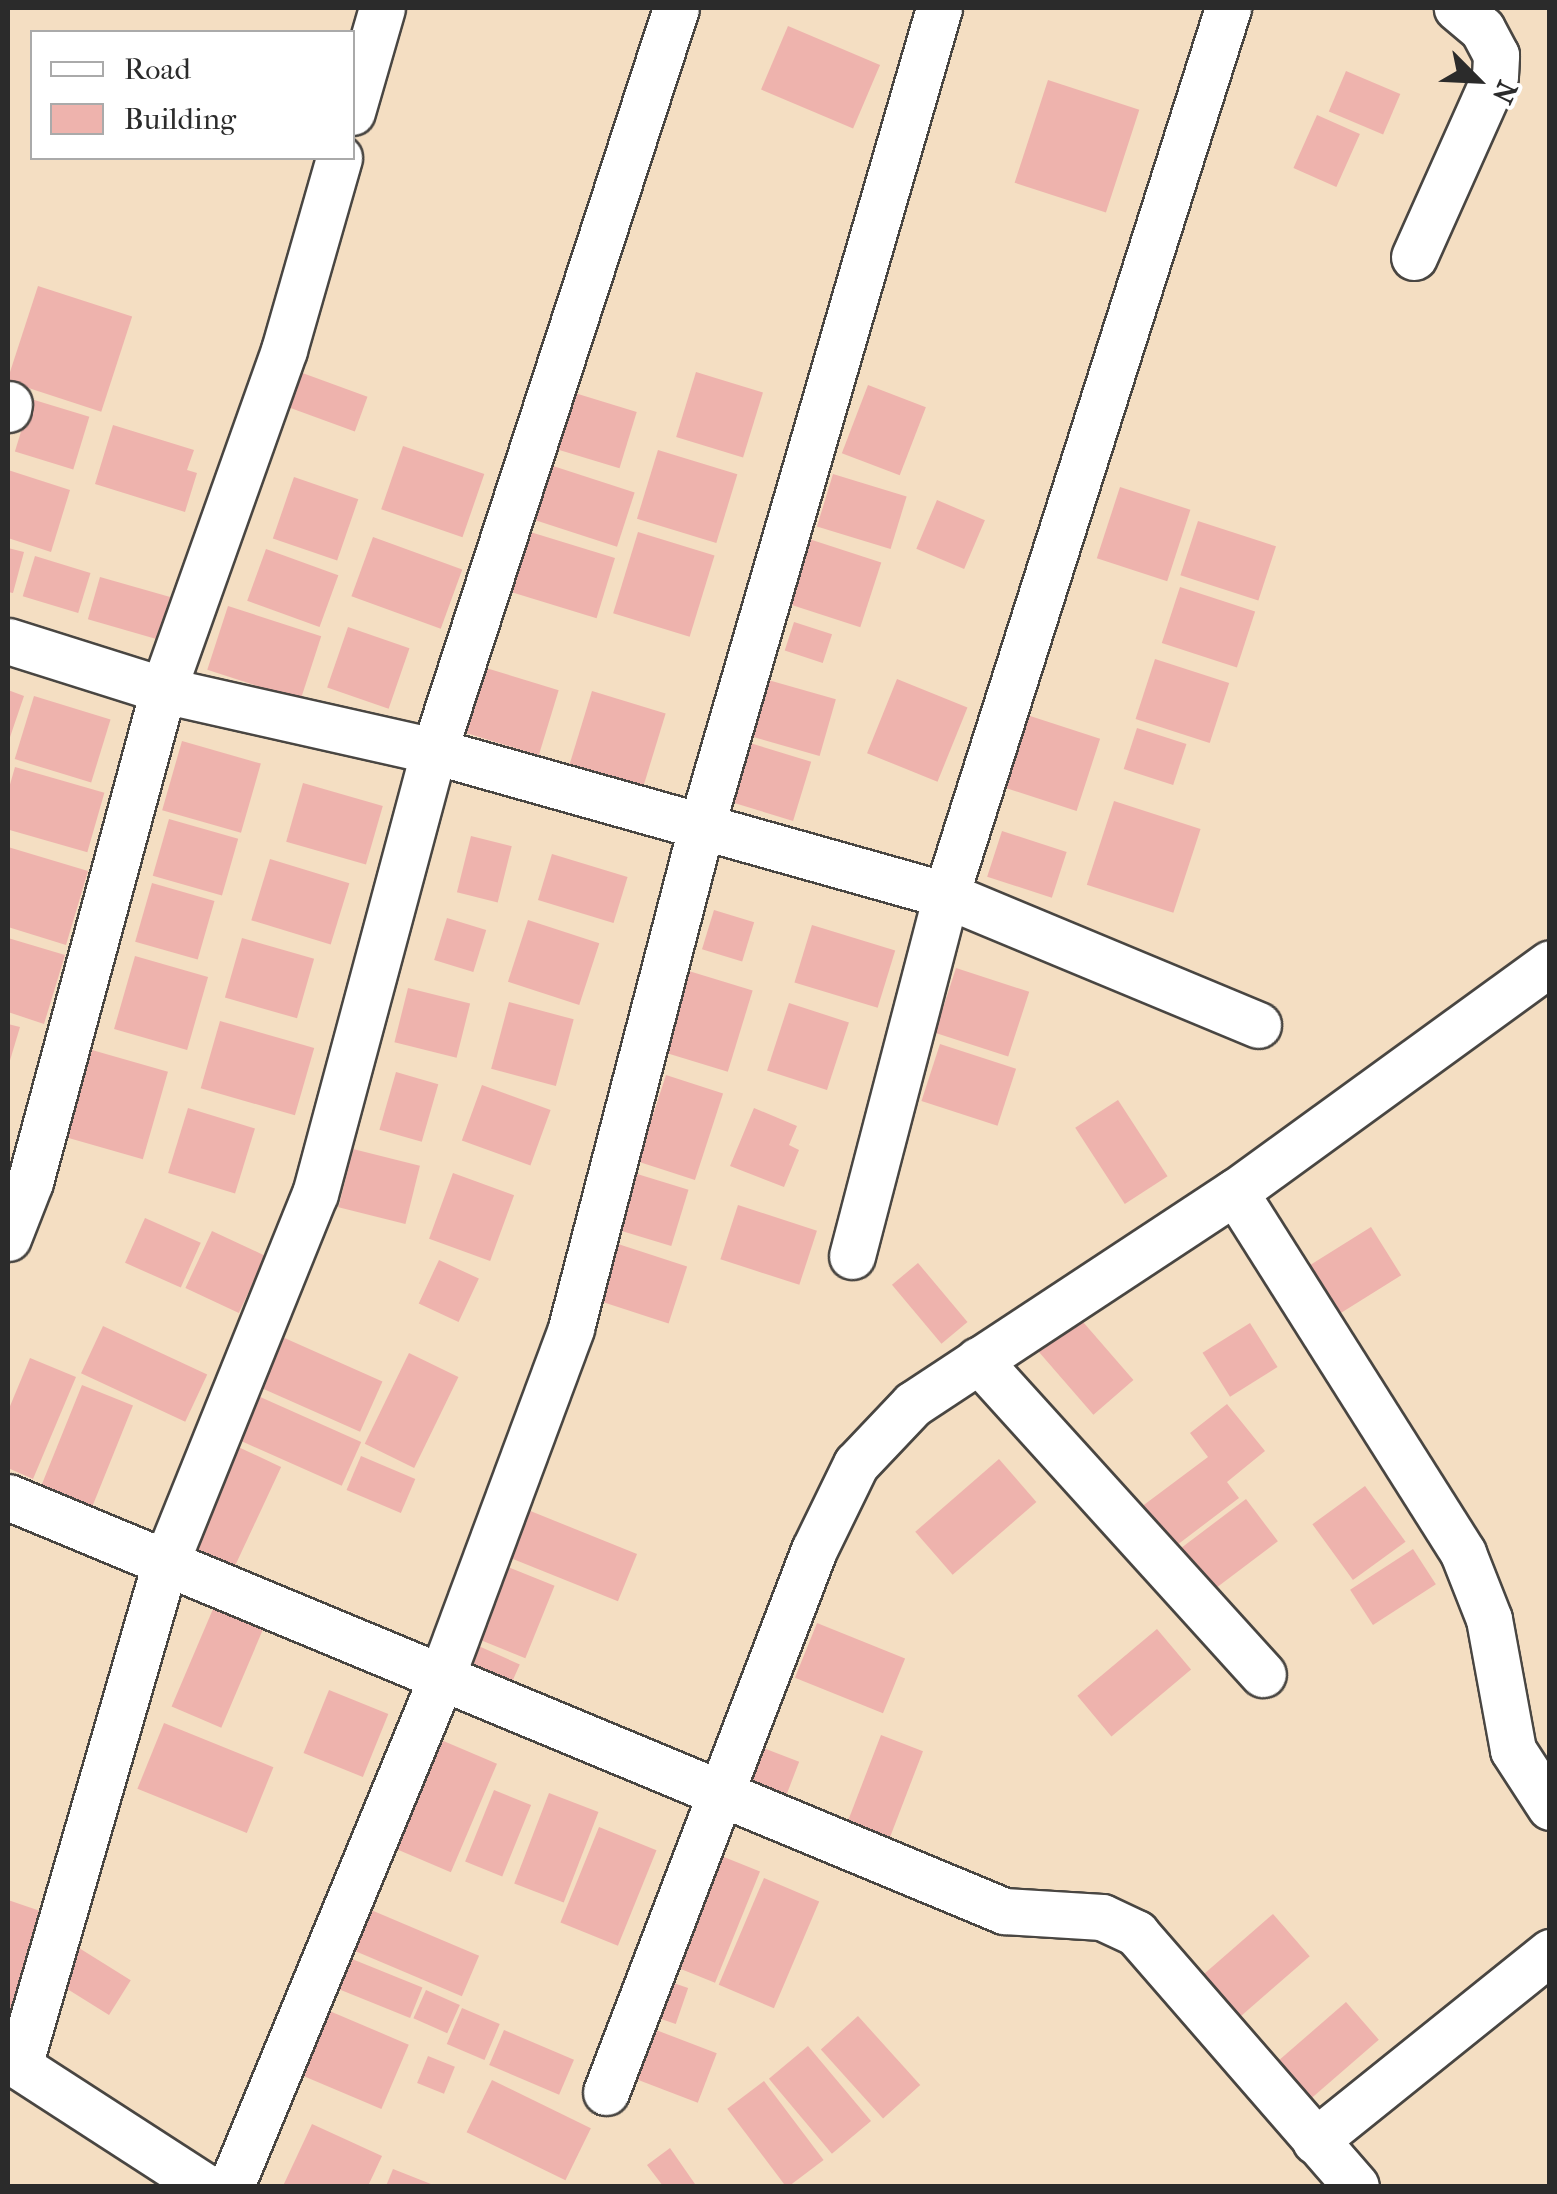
<!DOCTYPE html>
<html>
<head>
<meta charset="utf-8">
<style>
  body { margin:0 }
  #map { position:relative; width:1557px; height:2194px; overflow:hidden; background:#f4dec2; font-family:"IM FELL French Canon",serif }
  div>[style] { position:absolute }
  .building>* { inset:0; background:#eeb3ad; transform-origin:0 0 }
  .roads { filter:drop-shadow(2px 0 #494642) drop-shadow(-2px 0 #494642) drop-shadow(0 2px #494642) drop-shadow(0 -2px #494642) }
  .minor>* { height:45px; margin:-22.5px; padding:0 22.5px; transform-origin:22.5px; border-radius:22.5px; background:#fff }
  span { translate:-50% -50%; white-space:nowrap; text-align:center; line-height:1.15; -webkit-text-stroke:8px #fff; paint-order:stroke }
  .frame { position:absolute; inset:0; border:10px solid #2b2b2b; pointer-events:none }
  .legend { position:absolute; left:30px; top:30px; width:325px; height:130px; box-sizing:border-box; background:#fff; border:2px solid #aaa; margin:0; padding:12px 18px; list-style:none; font-size:30px; color:#2b2b2b }
  .legend li { display:flex; align-items:center; gap:20px; height:50px }
  .legend b { width:50px; border:2px solid #aaa }
  .north { position:absolute; left:1427px; top:30px; width:100px; height:100px; -webkit-text-stroke:8px #fff; paint-order:stroke; rotate:114deg; font-size:28px; font-weight:700; line-height:40px; text-align:center; color:#2b2b2b }
  .north::after { content:''; display:block; margin:auto; width:35px; height:45px; background:#2b2b2b; clip-path:polygon(50% 0,100% 100%,50% 72%,0 100%) }
</style>
</head>
<body>
<div id="map">
  <div class="building">
    <i style="left:788px;top:26px;width:100px;height:69px;rotate:23deg"></i>
    <i style="left:1346px;top:71px;width:59px;height:44px;rotate:23deg"></i>
    <i style="left:1048px;top:80px;width:96px;height:108px;rotate:18deg"></i>
    <i style="left:1317px;top:115px;width:47px;height:58px;rotate:24deg"></i>
    <i style="left:38px;top:286px;width:99px;height:100px;rotate:18deg"></i>
    <i style="left:297px;top:371px;width:75px;height:37px;rotate:20deg"></i>
    <i style="left:696px;top:372px;width:70px;height:68px;rotate:17deg"></i>
    <i style="left:868px;top:385px;width:62px;height:73px;rotate:21deg"></i>
    <i style="left:565px;top:390px;width:75px;height:59px;rotate:17deg"></i>
    <i style="left:31px;top:399px;width:61px;height:55px;rotate:17deg"></i>
    <i style="clip-path:polygon(113px 425px,194px 450px,187px 470px,197px 473px,185px 512px,95px 484px)"></i>
    <i style="left:403px;top:446px;width:86px;height:67px;rotate:19deg"></i>
    <i style="left:658px;top:450px;width:83px;height:72px;rotate:17deg"></i>
    <i style="left:550px;top:465px;width:89px;height:57px;rotate:18deg"></i>
    <i style="clip-path:polygon(8px 470px,70px 490px,51px 552px,8px 538px)"></i>
    <i style="left:833px;top:474px;width:77px;height:55px;rotate:17deg"></i>
    <i style="left:294px;top:477px;width:68px;height:65px;rotate:19deg"></i>
    <i style="left:1120px;top:487px;width:74px;height:75px;rotate:18deg"></i>
    <i style="left:937px;top:500px;width:52px;height:53px;rotate:23deg"></i>
    <i style="left:1198px;top:521px;width:82px;height:57px;rotate:18deg"></i>
    <i style="left:527px;top:531px;width:92px;height:63px;rotate:17deg"></i>
    <i style="left:638px;top:532px;width:80px;height:85px;rotate:17deg"></i>
    <i style="left:373px;top:537px;width:95px;height:63px;rotate:20deg"></i>
    <i style="left:809px;top:539px;width:76px;height:68px;rotate:18deg"></i>
    <i style="clip-path:polygon(8px 548px,24px 552px,13px 593px,8px 592px)"></i>
    <i style="left:266px;top:549px;width:77px;height:55px;rotate:20deg"></i>
    <i style="left:35px;top:556px;width:58px;height:42px;rotate:17deg"></i>
    <i style="left:100px;top:577px;width:73px;height:44px;rotate:16deg"></i>
    <i style="left:1180px;top:587px;width:79px;height:59px;rotate:18deg"></i>
    <i style="left:228px;top:606px;width:98px;height:67px;rotate:18deg"></i>
    <i style="left:794px;top:622px;width:40px;height:30px;rotate:18deg"></i>
    <i style="left:348px;top:627px;width:65px;height:64px;rotate:19deg"></i>
    <i style="left:1155px;top:659px;width:78px;height:63px;rotate:18deg"></i>
    <i style="left:486px;top:668px;width:76px;height:68px;rotate:17deg"></i>
    <i style="left:758px;top:677px;width:81px;height:59px;rotate:16deg"></i>
    <i style="left:897px;top:679px;width:76px;height:80px;rotate:22deg"></i>
    <i style="clip-path:polygon(8px 690px,24px 696px,8px 743px)"></i>
    <i style="left:592px;top:691px;width:77px;height:83px;rotate:17deg"></i>
    <i style="left:34px;top:696px;width:80px;height:66px;rotate:17deg"></i>
    <i style="left:1024px;top:714px;width:80px;height:76px;rotate:18deg"></i>
    <i style="left:1137px;top:728px;width:52px;height:43px;rotate:18deg"></i>
    <i style="left:182px;top:741px;width:82px;height:72px;rotate:16deg"></i>
    <i style="left:750px;top:743px;width:64px;height:62px;rotate:17deg"></i>
    <i style="left:15px;top:767px;width:93px;height:62px;rotate:16deg"></i>
    <i style="left:303px;top:783px;width:83px;height:61px;rotate:16deg"></i>
    <i style="left:1114px;top:801px;width:91px;height:88px;rotate:18deg"></i>
    <i style="left:169px;top:819px;width:72px;height:59px;rotate:16deg"></i>
    <i style="left:1002px;top:831px;width:68px;height:48px;rotate:18deg"></i>
    <i style="left:471px;top:836px;width:42px;height:58px;rotate:14deg"></i>
    <i style="clip-path:polygon(8px 847px,88px 871px,66px 945px,8px 927px)"></i>
    <i style="left:552px;top:854px;width:79px;height:48px;rotate:17deg"></i>
    <i style="left:270px;top:859px;width:83px;height:64px;rotate:17deg"></i>
    <i style="left:152px;top:883px;width:65px;height:61px;rotate:16deg"></i>
    <i style="left:714px;top:910px;width:42px;height:41px;rotate:17deg"></i>
    <i style="left:447px;top:918px;width:41px;height:44px;rotate:17deg"></i>
    <i style="left:528px;top:920px;width:75px;height:65px;rotate:18deg"></i>
    <i style="left:812px;top:925px;width:87px;height:60px;rotate:17deg"></i>
    <i style="clip-path:polygon(8px 938px,65px 955px,44px 1024px,8px 1012px)"></i>
    <i style="left:242px;top:938px;width:75px;height:62px;rotate:16deg"></i>
    <i style="left:135px;top:956px;width:76px;height:76px;rotate:16deg"></i>
    <i style="left:679px;top:968px;width:77px;height:85px;rotate:17deg"></i>
    <i style="left:956px;top:968px;width:77px;height:68px;rotate:18deg"></i>
    <i style="left:408px;top:988px;width:64px;height:56px;rotate:14deg"></i>
    <i style="left:509px;top:1002px;width:67px;height:69px;rotate:15deg"></i>
    <i style="left:789px;top:1003px;width:63px;height:71px;rotate:18deg"></i>
    <i style="left:220px;top:1021px;width:98px;height:70px;rotate:16deg"></i>
    <i style="clip-path:polygon(8px 1024px,20px 1027px,8px 1067px)"></i>
    <i style="left:940px;top:1044px;width:80px;height:60px;rotate:18deg"></i>
    <i style="left:92px;top:1050px;width:79px;height:91px;rotate:16deg"></i>
    <i style="left:396px;top:1072px;width:44px;height:60px;rotate:16deg"></i>
    <i style="left:666px;top:1075px;width:60px;height:91px;rotate:18deg"></i>
    <i style="left:482px;top:1085px;width:73px;height:59px;rotate:20deg"></i>
    <i style="left:1118px;top:1100px;width:91px;height:51px;rotate:57deg"></i>
    <i style="left:188px;top:1108px;width:70px;height:68px;rotate:17deg"></i>
    <i style="clip-path:polygon(754px 1108px,797px 1126px,789px 1145px,799px 1150px,784px 1187px,730px 1166px)"></i>
    <i style="left:353px;top:1149px;width:69px;height:60px;rotate:14deg"></i>
    <i style="left:453px;top:1173px;width:65px;height:70px;rotate:20deg"></i>
    <i style="left:634px;top:1173px;width:57px;height:59px;rotate:17deg"></i>
    <i style="left:738px;top:1205px;width:83px;height:57px;rotate:18deg"></i>
    <i style="left:145px;top:1218px;width:61px;height:49px;rotate:24deg"></i>
    <i style="left:1371px;top:1227px;width:57px;height:109px;rotate:58deg"></i>
    <i style="left:212px;top:1231px;width:59px;height:63px;rotate:25deg"></i>
    <i style="left:612px;top:1242px;width:79px;height:60px;rotate:18deg"></i>
    <i style="left:439px;top:1260px;width:44px;height:48px;rotate:25deg"></i>
    <i style="left:918px;top:1263px;width:77px;height:34px;rotate:50deg"></i>
    <i style="left:1077px;top:1315px;width:86px;height:53px;rotate:49deg"></i>
    <i style="left:1250px;top:1323px;width:52px;height:56px;rotate:58deg"></i>
    <i style="left:103px;top:1326px;width:115px;height:52px;rotate:25deg"></i>
    <i style="left:271px;top:1332px;width:122px;height:55px;rotate:24deg"></i>
    <i style="left:409px;top:1353px;width:55px;height:101px;rotate:26deg"></i>
    <i style="clip-path:polygon(30px 1358px,76px 1377px,33px 1479px,8px 1468px,8px 1411px)"></i>
    <i style="left:82px;top:1385px;width:55px;height:113px;rotate:22deg"></i>
    <i style="left:258px;top:1396px;width:113px;height:48px;rotate:24deg"></i>
    <i style="clip-path:polygon(1227px 1404px,1265px 1451px,1227px 1482px,1239px 1498px,1152px 1564px,1121px 1522px,1208px 1457px,1190px 1433px)"></i>
    <i style="left:234px;top:1445px;width:52px;height:122px;rotate:25deg"></i>
    <i style="left:361px;top:1456px;width:59px;height:37px;rotate:23deg"></i>
    <i style="left:999px;top:1459px;width:57px;height:111px;rotate:49deg"></i>
    <i style="left:1365px;top:1486px;width:69px;height:65px;rotate:54deg"></i>
    <i style="left:1246px;top:1499px;width:53px;height:102px;rotate:53deg"></i>
    <i style="left:523px;top:1508px;width:123px;height:51px;rotate:22deg"></i>
    <i style="left:1413px;top:1549px;width:42px;height:75px;rotate:57deg"></i>
    <i style="left:498px;top:1563px;width:61px;height:78px;rotate:22deg"></i>
    <i style="left:213px;top:1609px;width:54px;height:106px;rotate:23deg"></i>
    <i style="left:817px;top:1623px;width:95px;height:59px;rotate:22deg"></i>
    <i style="left:1157px;top:1629px;width:53px;height:104px;rotate:50deg"></i>
    <i style="left:465px;top:1640px;width:60px;height:44px;rotate:24deg"></i>
    <i style="left:329px;top:1690px;width:64px;height:68px;rotate:22deg"></i>
    <i style="left:164px;top:1723px;width:118px;height:71px;rotate:22deg"></i>
    <i style="left:427px;top:1734px;width:76px;height:118px;rotate:23deg"></i>
    <i style="left:881px;top:1735px;width:45px;height:112px;rotate:21deg"></i>
    <i style="left:745px;top:1741px;width:58px;height:58px;rotate:21deg"></i>
    <i style="left:494px;top:1790px;width:40px;height:77px;rotate:22deg"></i>
    <i style="left:549px;top:1793px;width:53px;height:97px;rotate:21deg"></i>
    <i style="left:599px;top:1827px;width:62px;height:103px;rotate:22deg"></i>
    <i style="left:709px;top:1851px;width:55px;height:120px;rotate:22deg"></i>
    <i style="left:764px;top:1878px;width:60px;height:116px;rotate:23deg"></i>
    <i style="clip-path:polygon(8px 1900px,49px 1914px,15px 2015px,8px 2012px)"></i>
    <i style="left:364px;top:1907px;width:125px;height:44px;rotate:23deg"></i>
    <i style="left:1273px;top:1914px;width:56px;height:96px;rotate:49deg"></i>
    <i style="left:79px;top:1948px;width:61px;height:41px;rotate:32deg"></i>
    <i style="left:352px;top:1959px;width:76px;height:33px;rotate:22deg"></i>
    <i style="left:656px;top:1977px;width:34px;height:38px;rotate:19deg"></i>
    <i style="left:426px;top:1990px;width:37px;height:31px;rotate:24deg"></i>
    <i style="left:1346px;top:2002px;width:50px;height:105px;rotate:49deg"></i>
    <i style="left:313px;top:2004px;width:104px;height:70px;rotate:23deg"></i>
    <i style="left:462px;top:2008px;width:41px;height:39px;rotate:23deg"></i>
    <i style="left:858px;top:2016px;width:93px;height:50px;rotate:48deg"></i>
    <i style="left:643px;top:2025px;width:79px;height:53px;rotate:21deg"></i>
    <i style="left:504px;top:2030px;width:76px;height:38px;rotate:23deg"></i>
    <i style="left:808px;top:2046px;width:98px;height:51px;rotate:50deg"></i>
    <i style="left:428px;top:2056px;width:29px;height:29px;rotate:22deg"></i>
    <i style="left:492px;top:2080px;width:110px;height:58px;rotate:26deg"></i>
    <i style="left:764px;top:2081px;width:99px;height:46px;rotate:53deg"></i>
    <i style="clip-path:polygon(312px 2124px,382px 2156px,368px 2186px,283px 2186px)"></i>
    <i style="clip-path:polygon(670px 2148px,695px 2184px,691px 2186px,663px 2186px,647px 2165px)"></i>
    <i style="clip-path:polygon(393px 2169px,436px 2186px,386px 2186px)"></i>
  </div>
  <div class="roads">
    <div class="minor">
      <i style="left:352px;top:112px;width:108px;rotate:-73.9deg"></i>
      <i style="left:1414px;top:257px;width:198px;rotate:-65.9deg"></i>
      <i style="left:1495px;top:76px;width:21px;rotate:-87deg"></i>
      <i style="left:1496px;top:55px;width:30px;rotate:-118deg"></i>
      <i style="left:1482px;top:29px;width:33px;rotate:-140deg"></i>
      <i style="left:8px;top:409px;width:5px;rotate:-79deg"></i>
      <i style="left:8px;top:641px;width:163px;rotate:17.5deg"></i>
      <i style="left:163px;top:690px;width:278px;rotate:12.7deg"></i>
      <i style="left:434px;top:751px;width:532px;rotate:15.71deg"></i>
      <i style="left:946px;top:895px;width:338px;rotate:22.6deg"></i>
      <i style="left:1235px;top:1192px;width:427px;rotate:57.7deg"></i>
      <i style="left:1463px;top:1553px;width:71px;rotate:68.5deg"></i>
      <i style="left:1489px;top:1619px;width:133px;rotate:79.6deg"></i>
      <i style="left:1513px;top:1750px;width:68px;rotate:57deg"></i>
      <i style="left:8px;top:1238px;width:60px;rotate:-68.6deg"></i>
      <i style="left:30px;top:1182px;width:510px;rotate:-74.87deg"></i>
      <i style="left:163px;top:690px;width:361px;rotate:-70.4deg"></i>
      <i style="left:284px;top:350px;width:200px;rotate:-74deg"></i>
      <i style="left:852px;top:1256px;width:373px;rotate:-75.4deg"></i>
      <i style="left:946px;top:895px;width:931px;rotate:-72.36deg"></i>
      <i style="left:978px;top:1360px;width:424px;rotate:47.8deg"></i>
      <i style="left:8px;top:1497px;width:1079px;rotate:22.57deg"></i>
      <i style="left:1004px;top:1911px;width:98px;rotate:3.5deg"></i>
      <i style="left:1102px;top:1917px;width:38px;rotate:25deg"></i>
      <i style="left:1136px;top:1933px;width:335px;rotate:49deg"></i>
      <i style="left:8px;top:2059px;width:234px;rotate:32.9deg"></i>
      <i style="left:19px;top:2066px;width:520px;rotate:-73.8deg"></i>
      <i style="left:164px;top:1567px;width:402px;rotate:-68deg"></i>
      <i style="left:315px;top:1194px;width:459px;rotate:-75deg"></i>
      <i style="left:434px;top:751px;width:781px;rotate:-71.96deg"></i>
      <i style="left:606px;top:2092px;width:581px;rotate:-69.01deg"></i>
      <i style="left:814px;top:1550px;width:96px;rotate:-64deg"></i>
      <i style="left:856px;top:1464px;width:83px;rotate:-46.5deg"></i>
      <i style="left:913px;top:1404px;width:386px;rotate:-33.4deg"></i>
      <i style="left:1235px;top:1192px;width:389px;rotate:-36deg"></i>
      <i style="left:1315px;top:2141px;width:302px;rotate:-38.8deg"></i>
      <i style="left:231px;top:2186px;width:547px;rotate:-67.52deg"></i>
      <i style="left:440px;top:1681px;width:377px;rotate:-69.6deg"></i>
      <i style="left:571px;top:1328px;width:521px;rotate:-75.43deg"></i>
      <i style="left:702px;top:824px;width:850px;rotate:-73.8deg"></i>
    </div>
  </div>
  <div class="frame"></div>
  <ul class="legend">
  <li><b style="height:12px;background:#fff"></b>Road</li>
  <li><b style="height:28px;background:#eeb3ad"></b>Building</li>
  </ul>
  <div class="north">N</div>
</div>
</body>
</html>
